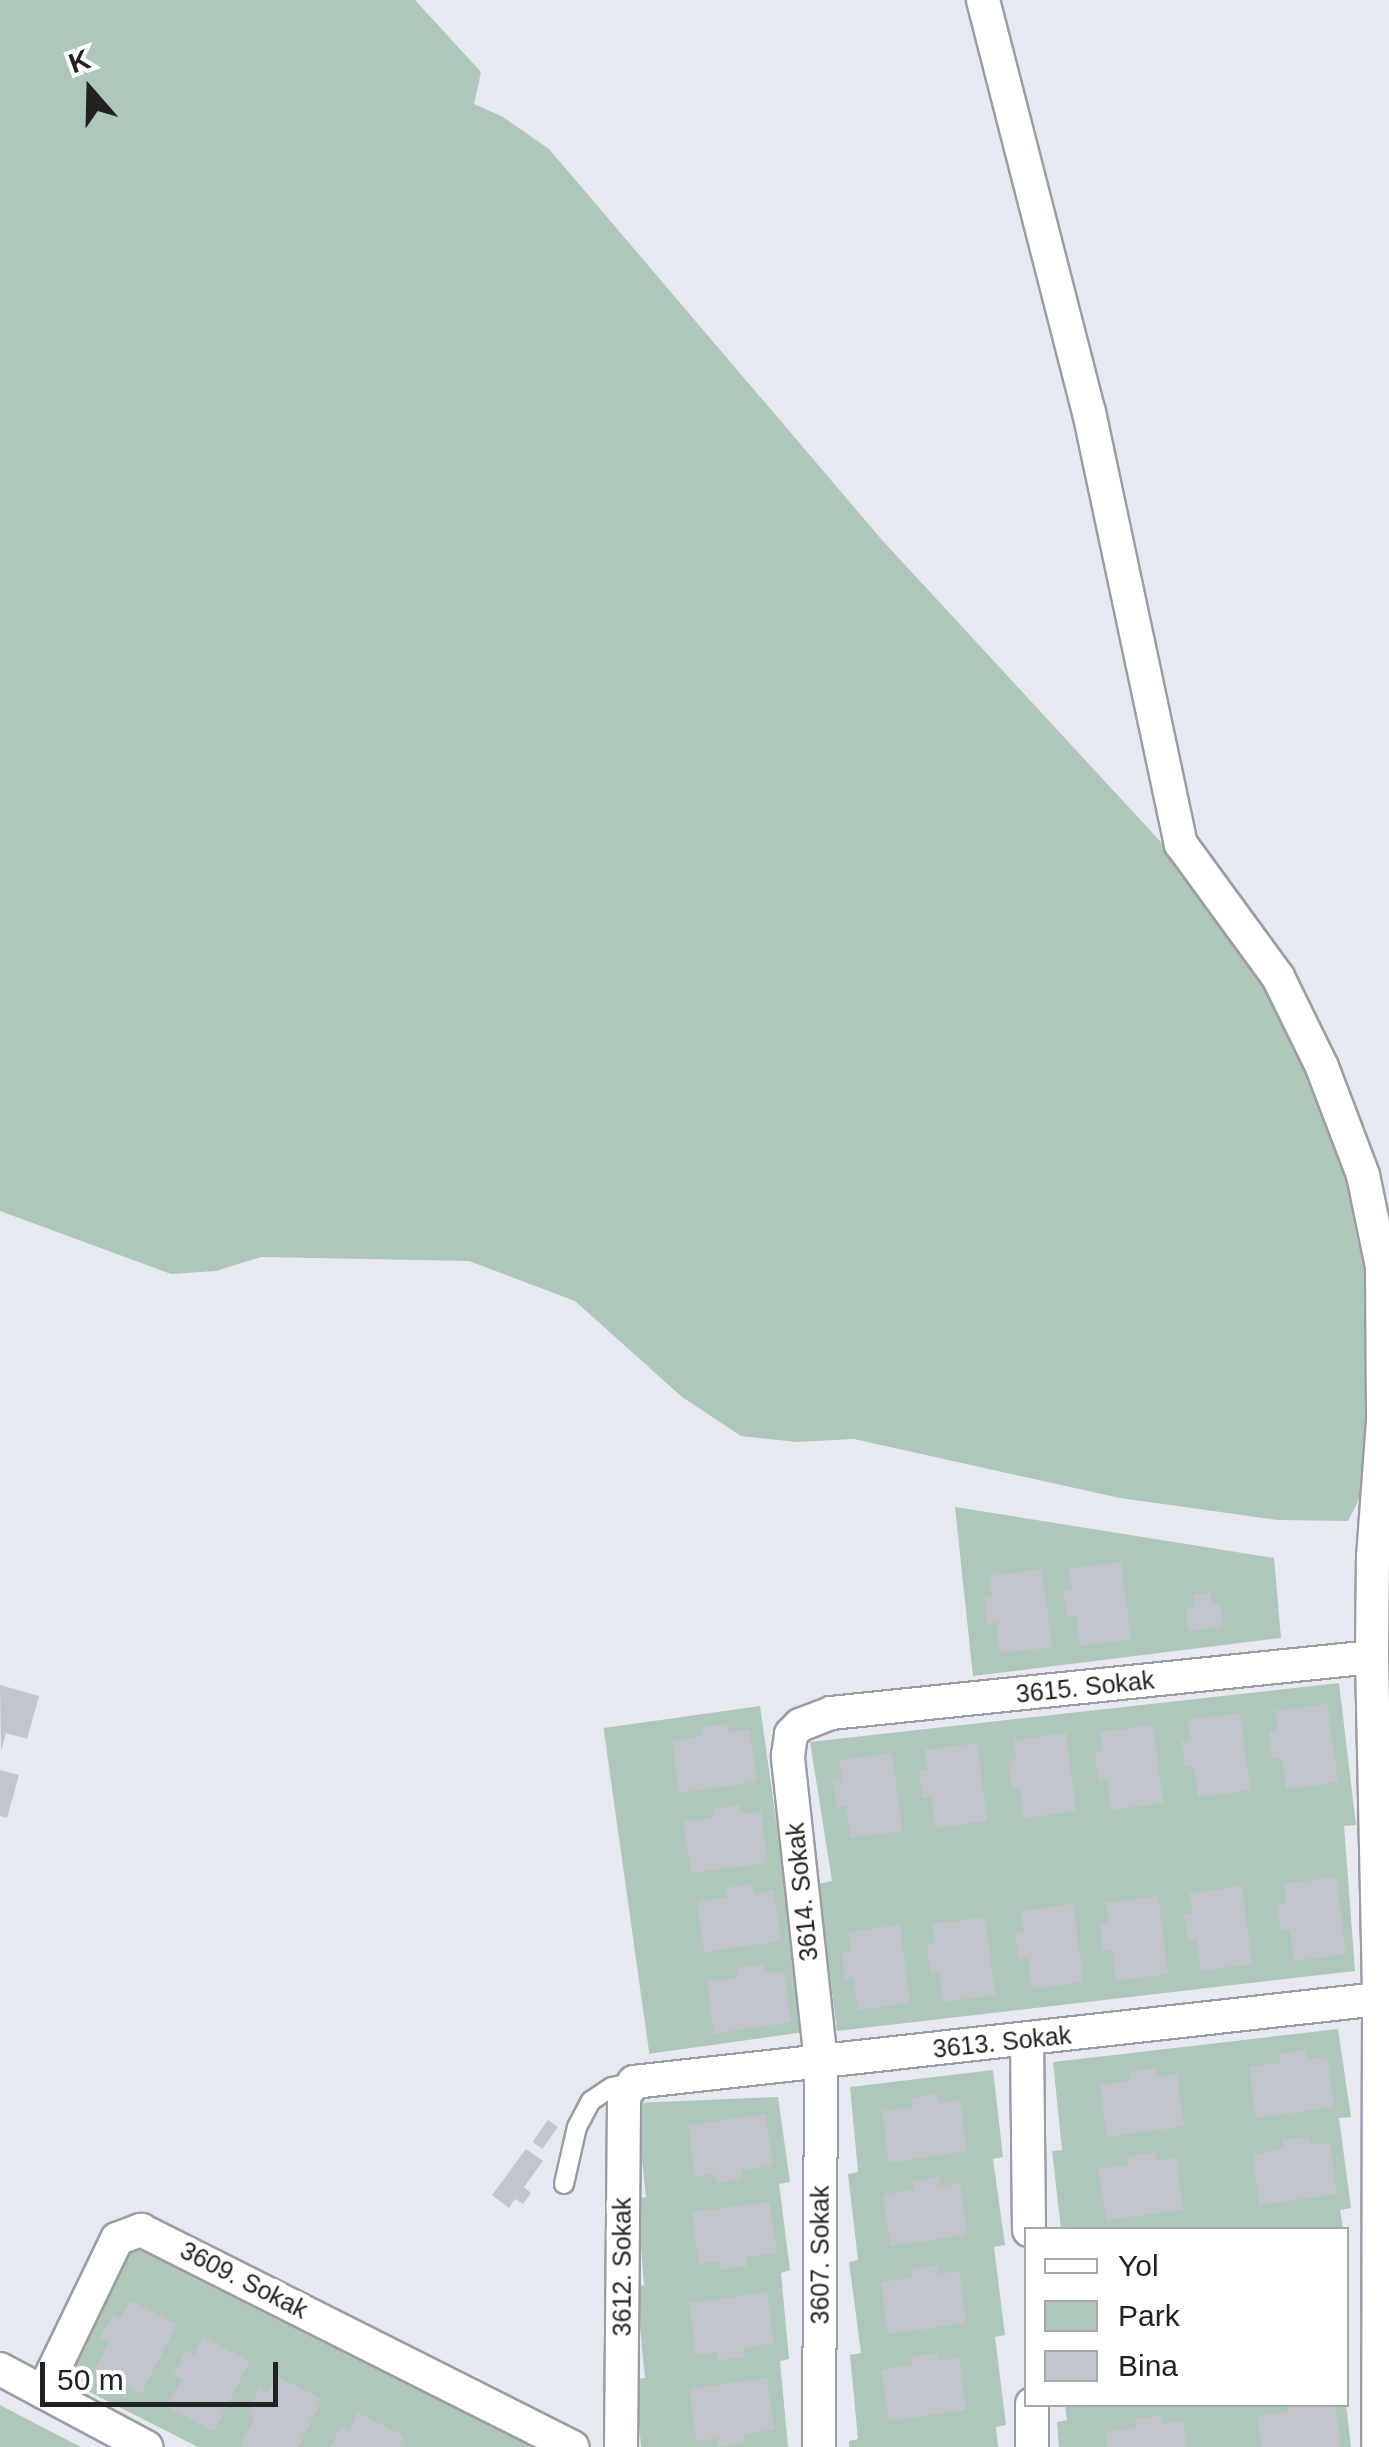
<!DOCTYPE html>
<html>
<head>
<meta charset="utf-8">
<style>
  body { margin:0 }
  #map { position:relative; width:1389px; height:2447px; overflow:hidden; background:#e6eaf0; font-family:Helvetica,sans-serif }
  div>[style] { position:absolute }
  .green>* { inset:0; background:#afc6ba; transform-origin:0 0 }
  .building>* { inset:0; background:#c2c6cc; transform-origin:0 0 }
  .roads { filter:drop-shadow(2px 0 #9a9da3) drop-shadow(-2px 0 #9a9da3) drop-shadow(0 2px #9a9da3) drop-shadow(0 -2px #9a9da3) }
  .lane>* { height:18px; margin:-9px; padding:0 9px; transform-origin:9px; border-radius:9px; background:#fff }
  .street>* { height:32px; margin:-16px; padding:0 16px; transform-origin:16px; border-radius:16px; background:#fff }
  span { translate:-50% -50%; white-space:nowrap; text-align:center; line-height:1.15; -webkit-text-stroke:10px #fff; paint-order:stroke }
  .street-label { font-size:25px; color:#212224 }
  .legend { position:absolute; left:1024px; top:2227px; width:325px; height:180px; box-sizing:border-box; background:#fff; border:2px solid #a6a7a7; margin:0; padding:12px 18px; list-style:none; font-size:30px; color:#212224 }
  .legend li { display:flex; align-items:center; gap:20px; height:50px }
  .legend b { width:50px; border:2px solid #a6a7a7 }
  .north { position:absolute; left:40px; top:40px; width:100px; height:100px; -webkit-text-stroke:8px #fff; paint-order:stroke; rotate:340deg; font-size:28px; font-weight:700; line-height:40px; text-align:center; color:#212224 }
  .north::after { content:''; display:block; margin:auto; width:35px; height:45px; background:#212224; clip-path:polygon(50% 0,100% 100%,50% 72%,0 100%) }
  .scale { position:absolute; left:40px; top:2362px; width:238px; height:45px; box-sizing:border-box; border:5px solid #212224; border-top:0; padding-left:12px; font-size:30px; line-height:35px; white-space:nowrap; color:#212224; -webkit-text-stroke:8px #fff; paint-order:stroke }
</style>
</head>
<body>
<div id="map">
  <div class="green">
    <i style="clip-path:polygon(0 0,415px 0,481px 72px,474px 104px,503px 117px,549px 149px,882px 540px,1159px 840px,1239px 938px,1288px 1022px,1347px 1168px,1367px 1250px,1374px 1470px,1348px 1521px,1278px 1520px,1120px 1498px,854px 1439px,797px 1442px,741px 1436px,682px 1397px,575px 1301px,469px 1261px,261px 1257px,216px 1271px,171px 1274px,0 1211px)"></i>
    <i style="clip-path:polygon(955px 1507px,1274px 1558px,1281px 1638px,973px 1676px)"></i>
    <i style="clip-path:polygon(1339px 1683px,1356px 1825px,1344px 1826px,1355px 1971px,837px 2031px,818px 1884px,832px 1881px,810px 1742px)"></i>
    <i style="left:760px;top:1706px;width:329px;height:158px;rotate:82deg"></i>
    <i style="clip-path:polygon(1338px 2029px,1351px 2117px,1339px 2118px,1351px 2208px,1340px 2210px,1343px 2229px,1061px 2229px,1052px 2151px,1062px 2150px,1053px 2062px)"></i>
    <i style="clip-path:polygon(993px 2070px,1003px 2157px,993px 2159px,1005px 2245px,994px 2247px,1005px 2335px,995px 2337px,1006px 2425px,996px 2427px,998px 2447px,849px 2447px,849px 2441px,858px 2439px,850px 2355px,861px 2353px,849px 2262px,858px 2260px,848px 2174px,858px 2172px,850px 2087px)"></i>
    <i style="clip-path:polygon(778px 2097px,790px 2182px,779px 2184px,790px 2270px,781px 2273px,789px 2359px,780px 2361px,788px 2447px,641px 2447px,635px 2379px,645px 2378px,636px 2287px,644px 2285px,637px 2199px,646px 2197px,636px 2103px)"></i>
    <i style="clip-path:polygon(131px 2241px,540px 2447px,198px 2447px,66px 2380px)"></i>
    <i style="clip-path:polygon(0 2405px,44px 2428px,81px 2447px,0 2447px)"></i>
    <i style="clip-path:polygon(1065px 2405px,1346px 2405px,1351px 2447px,1059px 2447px,1057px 2422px,1067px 2420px)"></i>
  </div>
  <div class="building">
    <i style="clip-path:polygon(1121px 1562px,1131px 1639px,1080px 1646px,1076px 1615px,1067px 1616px,1063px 1590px,1072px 1589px,1069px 1569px)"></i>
    <i style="clip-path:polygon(1042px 1569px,1052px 1647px,1000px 1653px,996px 1622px,987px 1624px,984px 1597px,992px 1596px,990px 1576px)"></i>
    <i style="clip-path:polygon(1211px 1593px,1212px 1605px,1220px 1604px,1223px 1627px,1188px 1631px,1186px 1608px,1194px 1607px,1193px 1595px)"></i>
    <i style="clip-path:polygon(0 1685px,39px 1696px,27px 1739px,6px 1733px,1px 1751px)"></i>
    <i style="clip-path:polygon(1327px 1704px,1338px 1782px,1286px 1789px,1282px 1758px,1273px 1759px,1269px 1732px,1278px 1731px,1275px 1711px)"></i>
    <i style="clip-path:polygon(1240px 1713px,1250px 1790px,1198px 1797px,1194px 1766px,1185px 1767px,1182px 1741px,1191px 1740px,1188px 1720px)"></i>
    <i style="clip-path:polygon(728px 1724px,729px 1732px,750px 1730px,757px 1782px,679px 1793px,672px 1741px,703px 1736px,701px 1727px)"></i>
    <i style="clip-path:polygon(1153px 1725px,1163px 1803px,1111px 1810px,1107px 1779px,1098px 1780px,1095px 1753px,1103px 1752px,1101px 1732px)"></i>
    <i style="clip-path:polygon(1066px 1733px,1076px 1811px,1024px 1818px,1020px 1787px,1012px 1788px,1008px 1761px,1017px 1760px,1014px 1740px)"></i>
    <i style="clip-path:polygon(977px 1743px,987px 1821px,935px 1828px,931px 1797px,922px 1798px,919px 1771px,928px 1770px,925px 1750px)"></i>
    <i style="clip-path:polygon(892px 1753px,902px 1831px,850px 1838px,846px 1806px,837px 1808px,833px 1781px,842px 1780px,839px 1760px)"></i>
    <i style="clip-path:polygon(0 1770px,19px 1775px,7px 1818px,0 1816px)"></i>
    <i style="clip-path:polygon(740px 1805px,741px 1814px,761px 1811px,768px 1863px,691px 1873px,683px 1822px,714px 1818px,713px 1809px)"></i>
    <i style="clip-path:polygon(1336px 1877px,1346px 1954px,1294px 1961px,1290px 1930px,1281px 1931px,1278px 1905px,1286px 1904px,1284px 1884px)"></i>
    <i style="clip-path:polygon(753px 1884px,754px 1893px,774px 1890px,781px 1941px,704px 1952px,697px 1901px,728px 1897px,726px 1888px)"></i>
    <i style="clip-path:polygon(1242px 1886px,1252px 1964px,1201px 1971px,1197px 1940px,1188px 1941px,1184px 1914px,1193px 1913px,1190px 1893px)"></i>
    <i style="clip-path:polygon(1158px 1896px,1168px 1974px,1116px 1981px,1112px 1949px,1103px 1951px,1100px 1924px,1109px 1923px,1106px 1903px)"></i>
    <i style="clip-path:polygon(1073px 1904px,1083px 1982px,1032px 1989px,1028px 1958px,1018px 1959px,1015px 1932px,1024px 1931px,1021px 1911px)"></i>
    <i style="clip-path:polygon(985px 1917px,995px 1995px,943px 2002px,939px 1971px,930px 1972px,927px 1945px,935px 1944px,933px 1924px)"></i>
    <i style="clip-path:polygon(900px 1925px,910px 2003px,858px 2010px,854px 1979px,845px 1980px,842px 1953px,851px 1952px,848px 1932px)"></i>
    <i style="clip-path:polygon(763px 1965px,764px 1974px,784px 1971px,791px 2022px,714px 2034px,707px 1982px,738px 1978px,736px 1968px)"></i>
    <i style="clip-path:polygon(1305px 2050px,1307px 2059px,1327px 2056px,1334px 2107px,1256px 2118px,1249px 2067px,1280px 2063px,1279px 2054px)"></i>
    <i style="clip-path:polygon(1156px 2068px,1157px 2077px,1177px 2074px,1184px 2126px,1107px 2137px,1100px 2085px,1131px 2081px,1129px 2072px)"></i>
    <i style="clip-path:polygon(938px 2094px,939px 2103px,960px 2100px,967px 2151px,889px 2163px,882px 2111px,913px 2107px,911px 2098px)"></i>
    <i style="clip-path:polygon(766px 2114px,773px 2166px,741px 2170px,743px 2179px,716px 2183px,715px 2174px,695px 2177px,688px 2125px)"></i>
    <i style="left:548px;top:2120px;width:12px;height:27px;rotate:35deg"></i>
    <i style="clip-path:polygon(1309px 2137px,1310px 2145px,1330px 2143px,1337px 2194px,1259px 2205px,1253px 2154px,1284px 2149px,1282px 2140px)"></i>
    <i style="clip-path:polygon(526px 2149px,543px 2161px,524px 2187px,531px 2193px,523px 2204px,515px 2199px,509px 2208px,492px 2195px)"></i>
    <i style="clip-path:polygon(1155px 2152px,1156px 2161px,1176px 2158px,1183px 2210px,1106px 2220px,1098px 2169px,1129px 2165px,1128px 2156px)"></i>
    <i style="clip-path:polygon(939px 2177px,940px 2186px,960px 2183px,967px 2235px,890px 2246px,883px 2194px,914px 2190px,912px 2181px)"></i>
    <i style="clip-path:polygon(770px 2202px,777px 2253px,746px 2257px,747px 2266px,720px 2270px,719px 2261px,699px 2264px,692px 2212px)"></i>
    <i style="clip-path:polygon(938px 2265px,939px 2274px,959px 2271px,966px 2323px,888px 2334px,881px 2282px,912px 2278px,911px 2269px)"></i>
    <i style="clip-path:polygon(767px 2292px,774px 2343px,743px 2348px,745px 2357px,718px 2360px,717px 2352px,696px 2355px,689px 2303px)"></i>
    <i style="clip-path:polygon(130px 2300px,177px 2324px,141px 2394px,94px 2370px,109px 2343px,100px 2338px,113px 2314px,121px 2318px)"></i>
    <i style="clip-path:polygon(203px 2337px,250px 2361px,214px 2431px,167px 2407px,182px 2380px,174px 2375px,186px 2351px,194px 2355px)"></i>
    <i style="clip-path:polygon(938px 2353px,939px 2361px,959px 2358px,966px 2410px,889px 2421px,881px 2370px,912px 2365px,911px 2356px)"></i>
    <i style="clip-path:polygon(276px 2376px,322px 2399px,298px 2447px,244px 2447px,240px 2445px,255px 2417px,247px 2414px,259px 2389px,267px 2394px)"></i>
    <i style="clip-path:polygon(767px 2378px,774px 2430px,743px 2434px,745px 2443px,718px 2447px,717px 2438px,697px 2441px,689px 2389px)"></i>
    <i style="clip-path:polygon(1288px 2404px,1335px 2405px,1341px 2447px,1262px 2447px,1257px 2416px,1289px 2412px)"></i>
    <i style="clip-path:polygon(358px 2413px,404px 2436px,399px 2447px,330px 2447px,341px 2427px,349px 2431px)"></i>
    <i style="clip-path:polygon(1161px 2415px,1163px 2424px,1183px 2421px,1186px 2447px,1107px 2447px,1105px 2432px,1136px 2428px,1135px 2419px)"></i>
  </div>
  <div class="roads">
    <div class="lane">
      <i style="left:564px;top:2184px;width:58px;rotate:-77.2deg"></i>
      <i style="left:577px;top:2127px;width:30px;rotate:-62deg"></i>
      <i style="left:591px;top:2101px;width:25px;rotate:-34deg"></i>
      <i style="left:612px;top:2087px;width:20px;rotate:-11deg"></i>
    </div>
    <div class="street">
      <i style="left:983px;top:0;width:425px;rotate:75.6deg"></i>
      <i style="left:1089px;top:412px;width:442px;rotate:78deg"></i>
      <i style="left:1181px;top:844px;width:165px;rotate:53.9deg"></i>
      <i style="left:1278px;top:977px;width:100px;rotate:63.9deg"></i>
      <i style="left:1322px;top:1067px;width:116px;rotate:69.2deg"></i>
      <i style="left:1363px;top:1175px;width:94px;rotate:78.3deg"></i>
      <i style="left:1382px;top:1267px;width:154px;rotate:89.6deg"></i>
      <i style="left:1383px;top:1421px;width:135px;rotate:94.2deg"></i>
      <i style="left:1373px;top:1556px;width:101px;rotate:90.6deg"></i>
      <i style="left:1372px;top:1657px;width:342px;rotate:88.8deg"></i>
      <i style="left:1379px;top:1999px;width:448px;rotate:90.1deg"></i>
      <i style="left:1027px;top:2039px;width:191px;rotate:89.4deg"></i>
      <i style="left:0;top:2369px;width:166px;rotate:28.1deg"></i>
      <i style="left:43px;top:2392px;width:170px;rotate:-64.2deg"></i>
      <i style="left:117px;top:2239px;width:26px;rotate:-21deg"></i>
      <i style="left:141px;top:2230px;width:483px;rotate:26.7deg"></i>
      <i style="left:1032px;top:2404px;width:43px;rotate:90deg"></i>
      <i style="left:621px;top:2447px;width:351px;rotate:-89.5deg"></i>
      <i style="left:624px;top:2096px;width:17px;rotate:-54deg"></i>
      <i style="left:634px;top:2082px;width:750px;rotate:-6.36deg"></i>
      <i style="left:819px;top:2447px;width:385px;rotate:-89.7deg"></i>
      <i style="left:821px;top:2062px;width:308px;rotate:-96.2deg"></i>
      <i style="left:788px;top:1756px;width:22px;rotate:-82deg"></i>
      <i style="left:791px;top:1734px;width:13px;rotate:-45deg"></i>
      <i style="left:800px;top:1725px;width:33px;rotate:-21deg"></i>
      <i style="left:831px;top:1713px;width:544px;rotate:-5.91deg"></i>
    </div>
  </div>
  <div class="street-label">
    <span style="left:1085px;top:1687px;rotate:-6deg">3615. Sokak</span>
    <span style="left:802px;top:1892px;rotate:-96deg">3614. Sokak</span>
    <span style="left:1002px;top:2042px;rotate:-6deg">3613. Sokak</span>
    <span style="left:820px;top:2255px;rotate:-90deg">3607. Sokak</span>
    <span style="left:622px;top:2267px;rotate:-90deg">3612. Sokak</span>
    <span style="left:244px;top:2280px;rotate:27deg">3609. Sokak</span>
  </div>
  <ul class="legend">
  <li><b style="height:12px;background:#fff"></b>Yol</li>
  <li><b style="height:28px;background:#afc6ba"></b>Park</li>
  <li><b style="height:28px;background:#c2c6cc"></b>Bina</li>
  </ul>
  <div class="north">K</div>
  <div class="scale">50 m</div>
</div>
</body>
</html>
